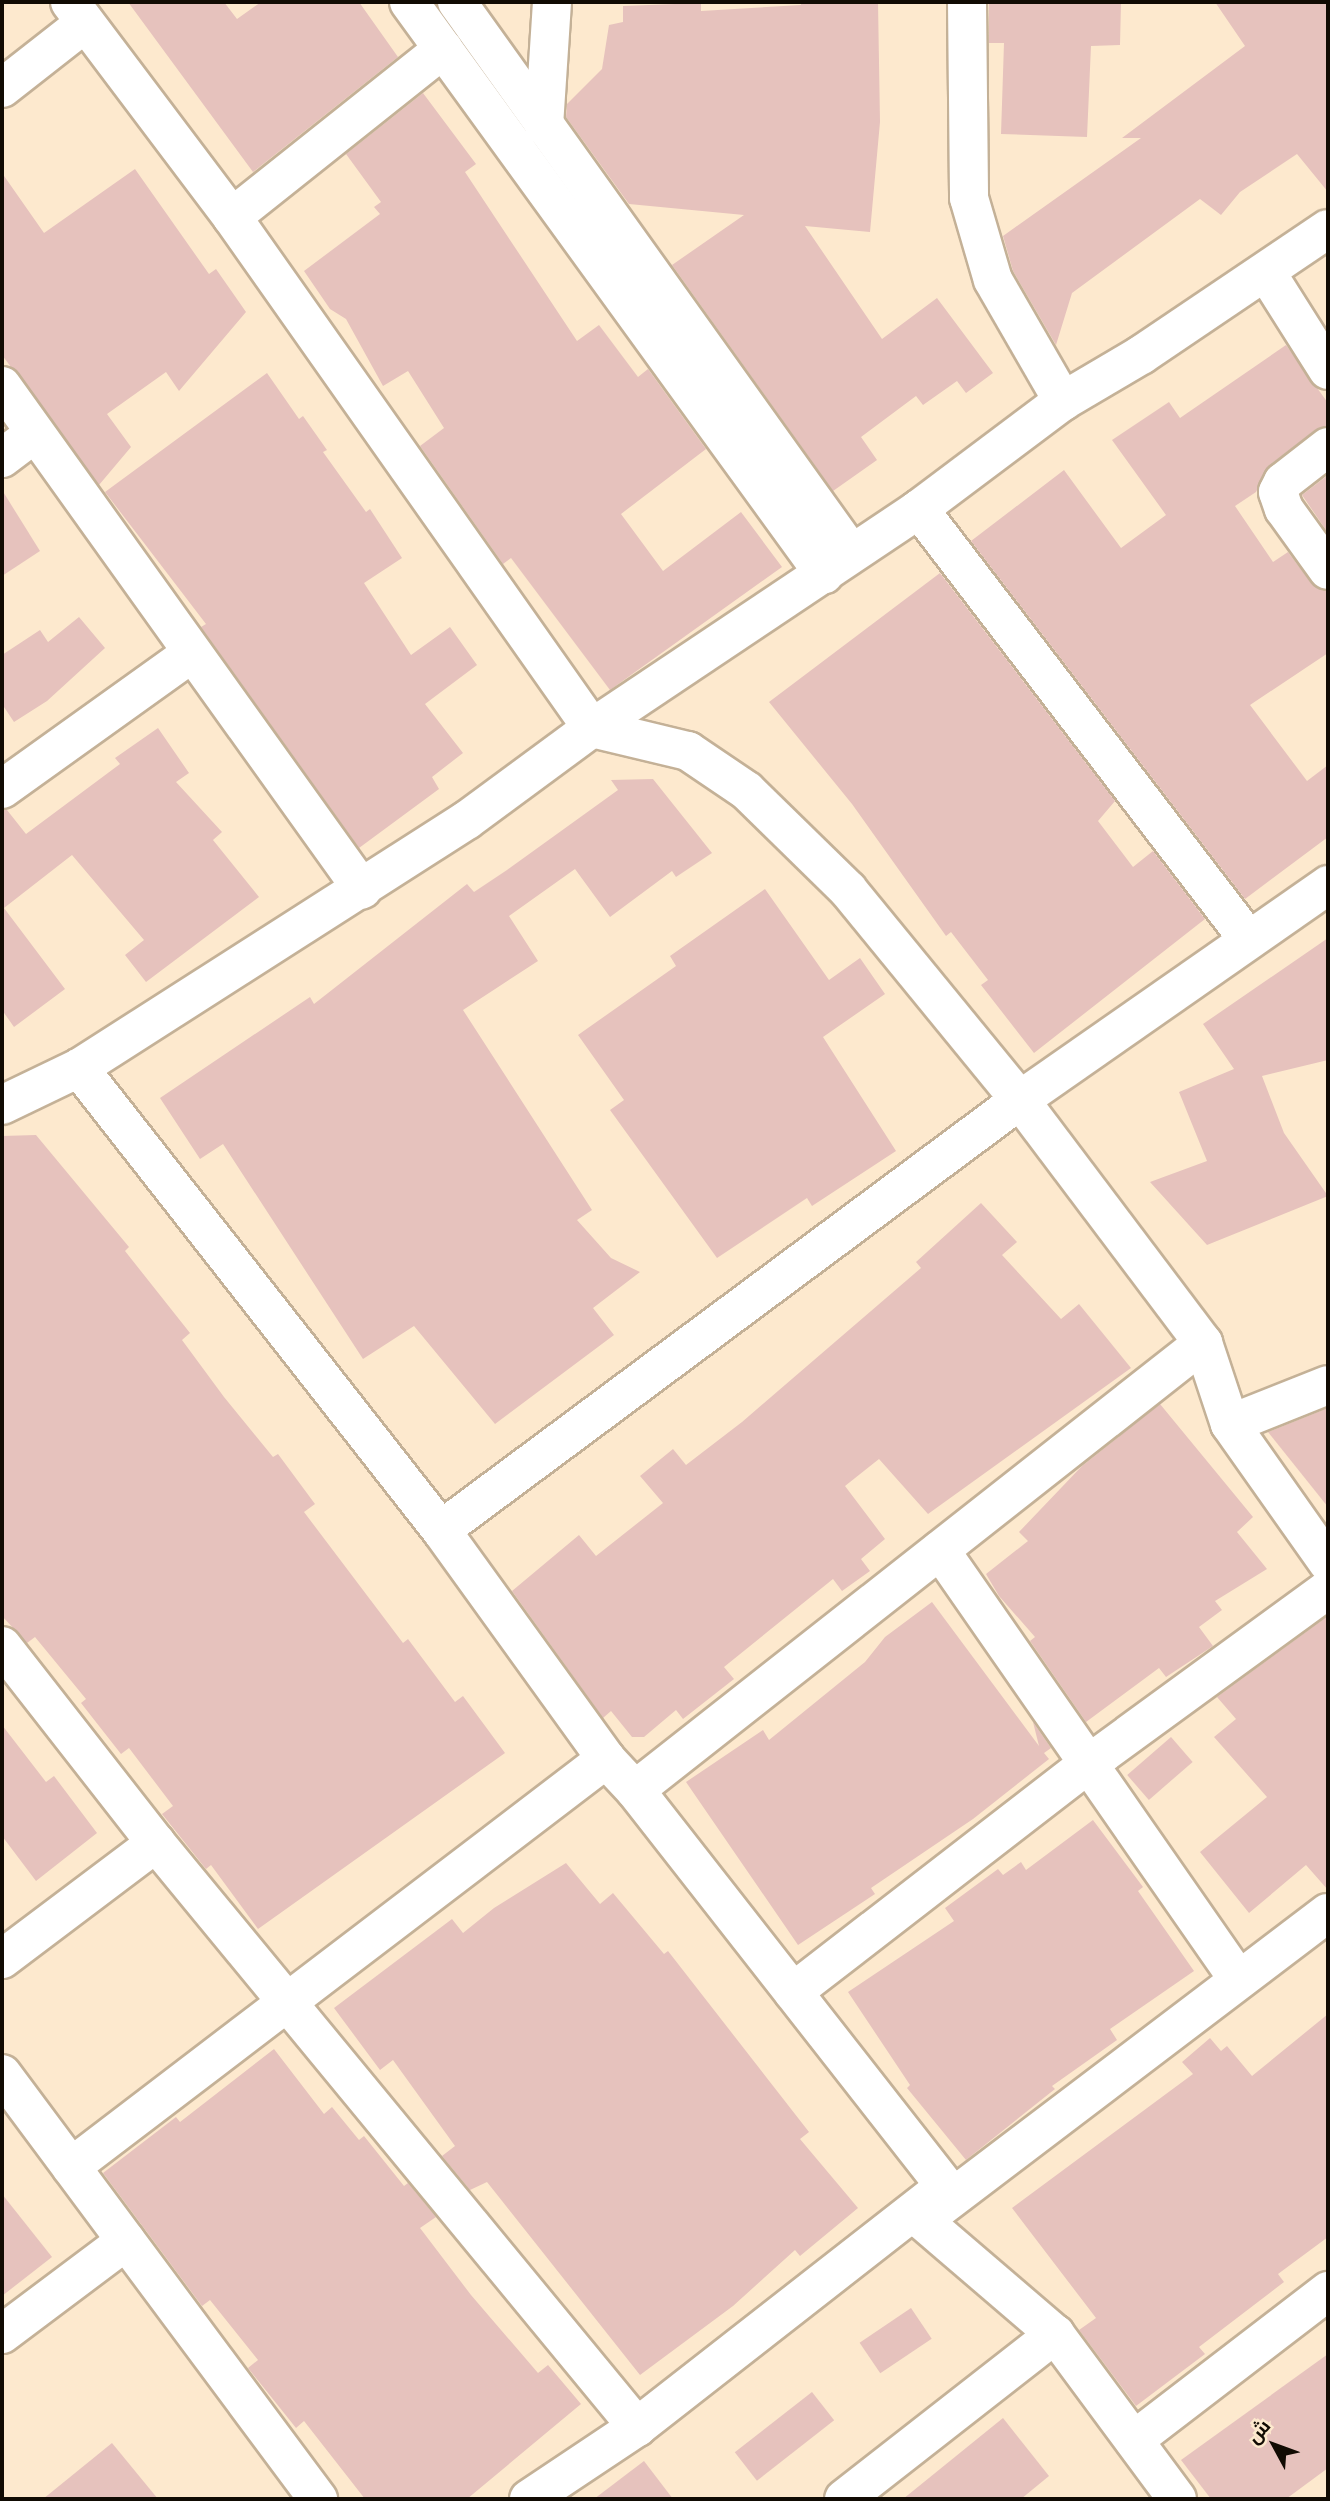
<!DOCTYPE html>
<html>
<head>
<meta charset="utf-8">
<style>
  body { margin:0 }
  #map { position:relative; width:1330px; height:2501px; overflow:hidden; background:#fde9ce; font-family:"Golos Text",Cairo,sans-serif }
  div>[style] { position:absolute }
  .building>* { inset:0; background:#e6c2bd; transform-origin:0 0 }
  .roads { filter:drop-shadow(2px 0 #c4b197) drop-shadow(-2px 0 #c4b197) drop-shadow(0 2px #c4b197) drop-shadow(0 -2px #c4b197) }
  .minor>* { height:38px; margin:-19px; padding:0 19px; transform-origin:19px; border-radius:19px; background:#fff }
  span { translate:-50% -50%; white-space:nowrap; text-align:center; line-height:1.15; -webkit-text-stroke:7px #fde9ce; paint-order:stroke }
  .frame { position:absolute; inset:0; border:4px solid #110b03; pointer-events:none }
  .north { position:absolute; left:1239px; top:2410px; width:70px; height:70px; -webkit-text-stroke:5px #fde9ce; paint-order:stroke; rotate:311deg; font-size:19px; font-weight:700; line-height:28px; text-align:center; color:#110b03 }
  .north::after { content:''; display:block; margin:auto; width:24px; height:32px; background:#110b03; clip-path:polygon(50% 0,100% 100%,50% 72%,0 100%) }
</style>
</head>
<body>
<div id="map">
  <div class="building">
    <i style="clip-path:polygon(128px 2px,224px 2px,237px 19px,261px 2px,359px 2px,398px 57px,253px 172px)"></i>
    <i style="clip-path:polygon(801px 2px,878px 2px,880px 122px,870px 232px,805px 226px,882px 339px,937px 298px,993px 373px,966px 393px,957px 381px,923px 405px,916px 396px,861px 437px,877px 460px,833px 491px,672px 265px,744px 215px,629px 204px,566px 117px,567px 104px,602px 69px,609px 25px,623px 22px,623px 6px,701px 3px,701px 11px,801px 5px)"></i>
    <i style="clip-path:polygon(989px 2px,1121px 2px,1120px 45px,1091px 46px,1087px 137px,1001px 134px,1004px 43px,989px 43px)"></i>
    <i style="clip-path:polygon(1215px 2px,1328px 2px,1328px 192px,1297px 154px,1240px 192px,1221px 215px,1200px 199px,1072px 293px,1056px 345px,1013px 271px,1003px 236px,1141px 138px,1122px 138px,1245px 46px)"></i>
    <i style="clip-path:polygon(423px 93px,476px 164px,465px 172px,577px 341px,599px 325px,638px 377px,648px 369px,706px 449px,621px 514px,663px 571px,741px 512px,782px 567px,610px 690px,511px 558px,503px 564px,420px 446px,444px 428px,408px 371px,383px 386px,346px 319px,330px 309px,304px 271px,380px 214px,374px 207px,381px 202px,346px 154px)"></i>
    <i style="clip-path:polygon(135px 169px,209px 274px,216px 269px,246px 312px,179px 391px,166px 372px,107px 414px,131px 447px,99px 485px,2px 355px,2px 173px,44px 233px)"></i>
    <i style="clip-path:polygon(1286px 345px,1328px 403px,1328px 426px,1315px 430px,1270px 465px,1256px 492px,1235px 506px,1273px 562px,1288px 552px,1311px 583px,1328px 592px,1328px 653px,1250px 705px,1307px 781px,1328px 765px,1328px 837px,1245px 899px,971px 541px,1064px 470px,1121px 548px,1166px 515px,1112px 440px,1169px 402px,1180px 418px)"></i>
    <i style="clip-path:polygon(267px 373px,299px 419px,303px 416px,327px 450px,323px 452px,366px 512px,370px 509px,402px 558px,364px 583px,411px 655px,450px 627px,477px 665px,425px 704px,463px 753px,432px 777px,439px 789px,359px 848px,201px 627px,206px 624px,105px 492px)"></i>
    <i style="clip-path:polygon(1328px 475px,1328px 533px,1302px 495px)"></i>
    <i style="clip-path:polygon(2px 490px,40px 551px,2px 576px)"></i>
    <i style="clip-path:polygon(940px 573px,1115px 801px,1098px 821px,1133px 867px,1153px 851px,1205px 919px,1034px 1053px,981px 985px,988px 980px,951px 932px,946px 936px,852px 804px,769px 702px)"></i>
    <i style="clip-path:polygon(79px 617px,105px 648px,47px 701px,14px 722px,2px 704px,2px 655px,40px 630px,48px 642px)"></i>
    <i style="clip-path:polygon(158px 728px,189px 773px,176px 782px,222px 832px,213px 840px,259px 897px,146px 982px,125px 955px,144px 940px,72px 855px,4px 908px,65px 989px,14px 1027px,2px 1010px,2px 810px,7px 810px,26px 834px,120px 764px,115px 758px)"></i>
    <i style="clip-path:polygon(653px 779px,712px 853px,676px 877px,672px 871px,610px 917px,575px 869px,509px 916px,538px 961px,463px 1010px,592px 1210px,577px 1220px,611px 1258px,640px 1272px,593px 1308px,614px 1335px,495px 1424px,414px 1326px,363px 1359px,223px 1144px,200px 1159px,160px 1098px,310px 997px,314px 1004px,467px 884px,474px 892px,507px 870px,618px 790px,611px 780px)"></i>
    <i style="clip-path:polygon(765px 889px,829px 980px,860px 958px,885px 994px,823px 1037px,896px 1151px,812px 1206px,807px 1198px,717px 1258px,610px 1110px,624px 1100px,578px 1035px,676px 966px,670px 956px)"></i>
    <i style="clip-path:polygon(1328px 938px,1328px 1060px,1262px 1076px,1284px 1133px,1328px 1196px,1207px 1245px,1150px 1182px,1207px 1161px,1179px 1092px,1234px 1069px,1203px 1024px)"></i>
    <i style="clip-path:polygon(36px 1135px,129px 1247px,125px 1251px,190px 1333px,182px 1340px,224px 1397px,273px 1457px,278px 1454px,315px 1504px,304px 1512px,403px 1643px,408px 1639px,455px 1702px,463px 1696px,505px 1753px,258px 1929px,211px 1865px,206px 1869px,162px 1814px,173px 1806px,129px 1748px,121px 1754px,81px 1703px,86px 1699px,35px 1637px,27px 1643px,2px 1616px,2px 1136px)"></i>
    <i style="clip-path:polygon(981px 1203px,1017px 1242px,1002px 1255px,1061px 1319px,1079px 1304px,1131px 1368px,928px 1514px,879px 1459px,845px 1486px,885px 1539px,861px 1559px,870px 1571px,842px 1591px,833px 1579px,724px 1667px,734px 1679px,683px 1719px,676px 1710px,644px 1737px,632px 1737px,611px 1711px,603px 1718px,512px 1591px,579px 1535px,596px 1556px,663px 1503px,640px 1476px,673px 1449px,686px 1465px,742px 1422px,921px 1268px,916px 1262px)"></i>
    <i style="clip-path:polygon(1160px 1404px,1253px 1517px,1237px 1532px,1267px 1569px,1215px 1601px,1222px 1610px,1199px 1627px,1213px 1646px,1166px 1677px,1159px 1668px,1086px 1722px,1030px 1641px,1035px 1637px,999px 1596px,986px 1574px,1028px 1541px,1019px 1532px,1082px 1466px)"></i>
    <i style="clip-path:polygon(1328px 1408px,1328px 1507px,1268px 1432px)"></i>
    <i style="clip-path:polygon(932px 1602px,1039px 1746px,1033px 1722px,1051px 1748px,1044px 1753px,1049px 1759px,973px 1819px,871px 1888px,875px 1894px,798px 1945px,686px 1782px,763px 1730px,769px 1740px,865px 1662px,885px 1637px)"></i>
    <i style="clip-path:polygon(1328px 1616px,1328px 1890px,1306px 1865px,1249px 1913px,1200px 1852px,1267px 1797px,1214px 1737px,1236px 1719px,1217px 1697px)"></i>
    <i style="clip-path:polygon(2px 1725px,46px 1782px,54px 1776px,97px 1833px,36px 1881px,2px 1836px)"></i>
    <i style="left:1171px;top:1737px;width:33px;height:58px;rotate:49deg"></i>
    <i style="clip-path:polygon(1093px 1820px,1143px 1887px,1138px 1891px,1194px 1971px,1110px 2029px,1117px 2040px,1052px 2086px,1055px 2089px,966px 2160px,907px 2088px,910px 2085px,848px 1992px,954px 1921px,945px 1908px,998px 1869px,1003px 1875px,1021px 1862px,1026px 1870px)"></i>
    <i style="clip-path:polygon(566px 1863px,600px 1904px,613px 1893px,664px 1954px,668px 1951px,809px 2132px,800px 2139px,858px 2208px,800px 2256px,795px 2250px,733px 2306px,640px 2375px,487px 2182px,470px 2190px,442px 2156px,455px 2146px,393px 2060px,380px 2070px,334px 2008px,452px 1919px,463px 1933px,494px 1908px)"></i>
    <i style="clip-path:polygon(1328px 2014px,1328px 2237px,1278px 2274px,1284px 2282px,1199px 2347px,1205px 2354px,1136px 2406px,1079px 2330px,1096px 2318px,1012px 2208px,1193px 2074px,1182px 2062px,1210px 2038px,1221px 2051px,1227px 2046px,1252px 2076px)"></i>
    <i style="clip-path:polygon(274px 2049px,324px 2114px,332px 2107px,359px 2140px,364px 2136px,404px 2186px,408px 2183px,436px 2217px,420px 2228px,471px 2295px,538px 2373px,548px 2365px,581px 2404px,467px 2499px,365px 2499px,304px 2421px,296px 2428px,248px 2368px,258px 2360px,210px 2300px,202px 2306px,103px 2173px,176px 2117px,180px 2122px)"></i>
    <i style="clip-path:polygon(2px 2194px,52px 2257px,2px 2296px)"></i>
    <i style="left:911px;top:2308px;width:37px;height:62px;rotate:56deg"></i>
    <i style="clip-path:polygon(1328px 2354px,1328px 2468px,1286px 2499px,1211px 2499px,1181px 2460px)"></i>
    <i style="left:812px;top:2392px;width:36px;height:98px;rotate:52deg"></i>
    <i style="clip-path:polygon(1003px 2418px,1049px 2476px,1021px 2499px,903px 2499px)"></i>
    <i style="clip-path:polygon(112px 2443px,158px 2499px,43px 2499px)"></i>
    <i style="clip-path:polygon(644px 2461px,673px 2499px,594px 2499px)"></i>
  </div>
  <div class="roads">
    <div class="minor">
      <i style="left:70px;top:2px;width:269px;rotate:53deg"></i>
      <i style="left:232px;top:217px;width:625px;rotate:54.84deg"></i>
      <i style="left:592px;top:728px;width:99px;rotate:13.5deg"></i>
      <i style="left:688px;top:751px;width:71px;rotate:34.1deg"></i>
      <i style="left:747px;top:791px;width:141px;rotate:44.4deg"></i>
      <i style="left:848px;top:890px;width:271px;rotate:50.7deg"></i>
      <i style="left:1020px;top:1100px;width:304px;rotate:53deg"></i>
      <i style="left:1203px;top:1343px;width:85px;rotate:71.6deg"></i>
      <i style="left:1230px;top:1424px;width:170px;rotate:54.8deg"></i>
      <i style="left:409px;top:2px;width:707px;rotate:54.04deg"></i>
      <i style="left:457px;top:2px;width:677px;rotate:54.43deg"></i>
      <i style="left:967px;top:2px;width:196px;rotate:89.4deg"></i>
      <i style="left:969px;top:198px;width:85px;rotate:73.7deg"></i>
      <i style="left:993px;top:280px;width:140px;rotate:60deg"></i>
      <i style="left:2px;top:88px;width:105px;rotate:-38.1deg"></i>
      <i style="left:544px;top:126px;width:124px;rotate:-86.3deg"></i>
      <i style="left:232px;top:217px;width:270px;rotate:-38.5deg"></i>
      <i style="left:1266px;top:272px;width:116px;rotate:57.7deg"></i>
      <i style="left:2px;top:386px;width:619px;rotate:54.41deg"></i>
      <i style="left:1328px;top:447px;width:57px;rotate:142.1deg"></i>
      <i style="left:1283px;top:482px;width:11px;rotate:117deg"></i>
      <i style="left:1278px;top:492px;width:18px;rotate:71deg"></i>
      <i style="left:1284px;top:509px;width:75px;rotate:54.2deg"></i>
      <i style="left:2px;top:458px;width:39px;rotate:-37deg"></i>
      <i style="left:919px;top:509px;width:541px;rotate:52.58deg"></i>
      <i style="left:2px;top:789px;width:234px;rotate:-35.6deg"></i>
      <i style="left:79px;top:1068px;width:587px;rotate:51.92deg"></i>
      <i style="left:441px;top:1530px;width:282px;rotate:54.2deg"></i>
      <i style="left:606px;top:1759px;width:42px;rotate:46.9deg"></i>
      <i style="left:635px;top:1790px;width:503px;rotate:51.95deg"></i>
      <i style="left:945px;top:2186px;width:41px;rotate:122.2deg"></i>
      <i style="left:923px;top:2221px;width:174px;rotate:40.6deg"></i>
      <i style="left:1055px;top:2334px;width:205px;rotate:53.5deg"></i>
      <i style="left:2px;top:1105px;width:85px;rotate:-25.7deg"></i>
      <i style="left:79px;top:1068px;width:460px;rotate:-32.6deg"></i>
      <i style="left:467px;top:820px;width:155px;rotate:-36.4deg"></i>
      <i style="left:592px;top:728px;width:394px;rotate:-33.8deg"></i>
      <i style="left:919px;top:509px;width:180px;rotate:-36.9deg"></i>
      <i style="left:1063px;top:401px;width:91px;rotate:-30.5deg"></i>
      <i style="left:1141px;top:355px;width:225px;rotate:-34deg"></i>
      <i style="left:1230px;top:1424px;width:105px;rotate:-21.7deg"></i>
      <i style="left:441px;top:1530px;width:721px;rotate:-36.6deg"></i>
      <i style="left:1020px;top:1100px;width:376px;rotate:-34.9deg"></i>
      <i style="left:940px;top:1550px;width:522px;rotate:55.21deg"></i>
      <i style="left:2px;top:1646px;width:250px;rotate:52deg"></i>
      <i style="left:635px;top:1790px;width:723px;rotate:-38.2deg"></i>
      <i style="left:2px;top:1959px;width:193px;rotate:-37deg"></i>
      <i style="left:156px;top:1843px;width:757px;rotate:50.52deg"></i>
      <i style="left:793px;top:1992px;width:371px;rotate:-37.7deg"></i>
      <i style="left:1087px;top:1765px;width:298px;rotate:-36.1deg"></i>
      <i style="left:2px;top:2074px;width:530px;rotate:53.37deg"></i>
      <i style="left:71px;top:2167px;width:673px;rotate:-37.33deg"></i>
      <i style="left:931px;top:2214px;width:498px;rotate:-37.2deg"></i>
      <i style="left:2px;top:2334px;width:155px;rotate:-36.9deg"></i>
      <i style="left:1134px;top:2440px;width:245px;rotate:-37.5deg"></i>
      <i style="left:529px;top:2499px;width:130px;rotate:-33.7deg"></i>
      <i style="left:637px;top:2427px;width:383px;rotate:-38deg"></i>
      <i style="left:844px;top:2499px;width:268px;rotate:-38deg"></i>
    </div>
  </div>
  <div class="frame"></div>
  <div class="north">ش</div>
</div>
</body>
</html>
